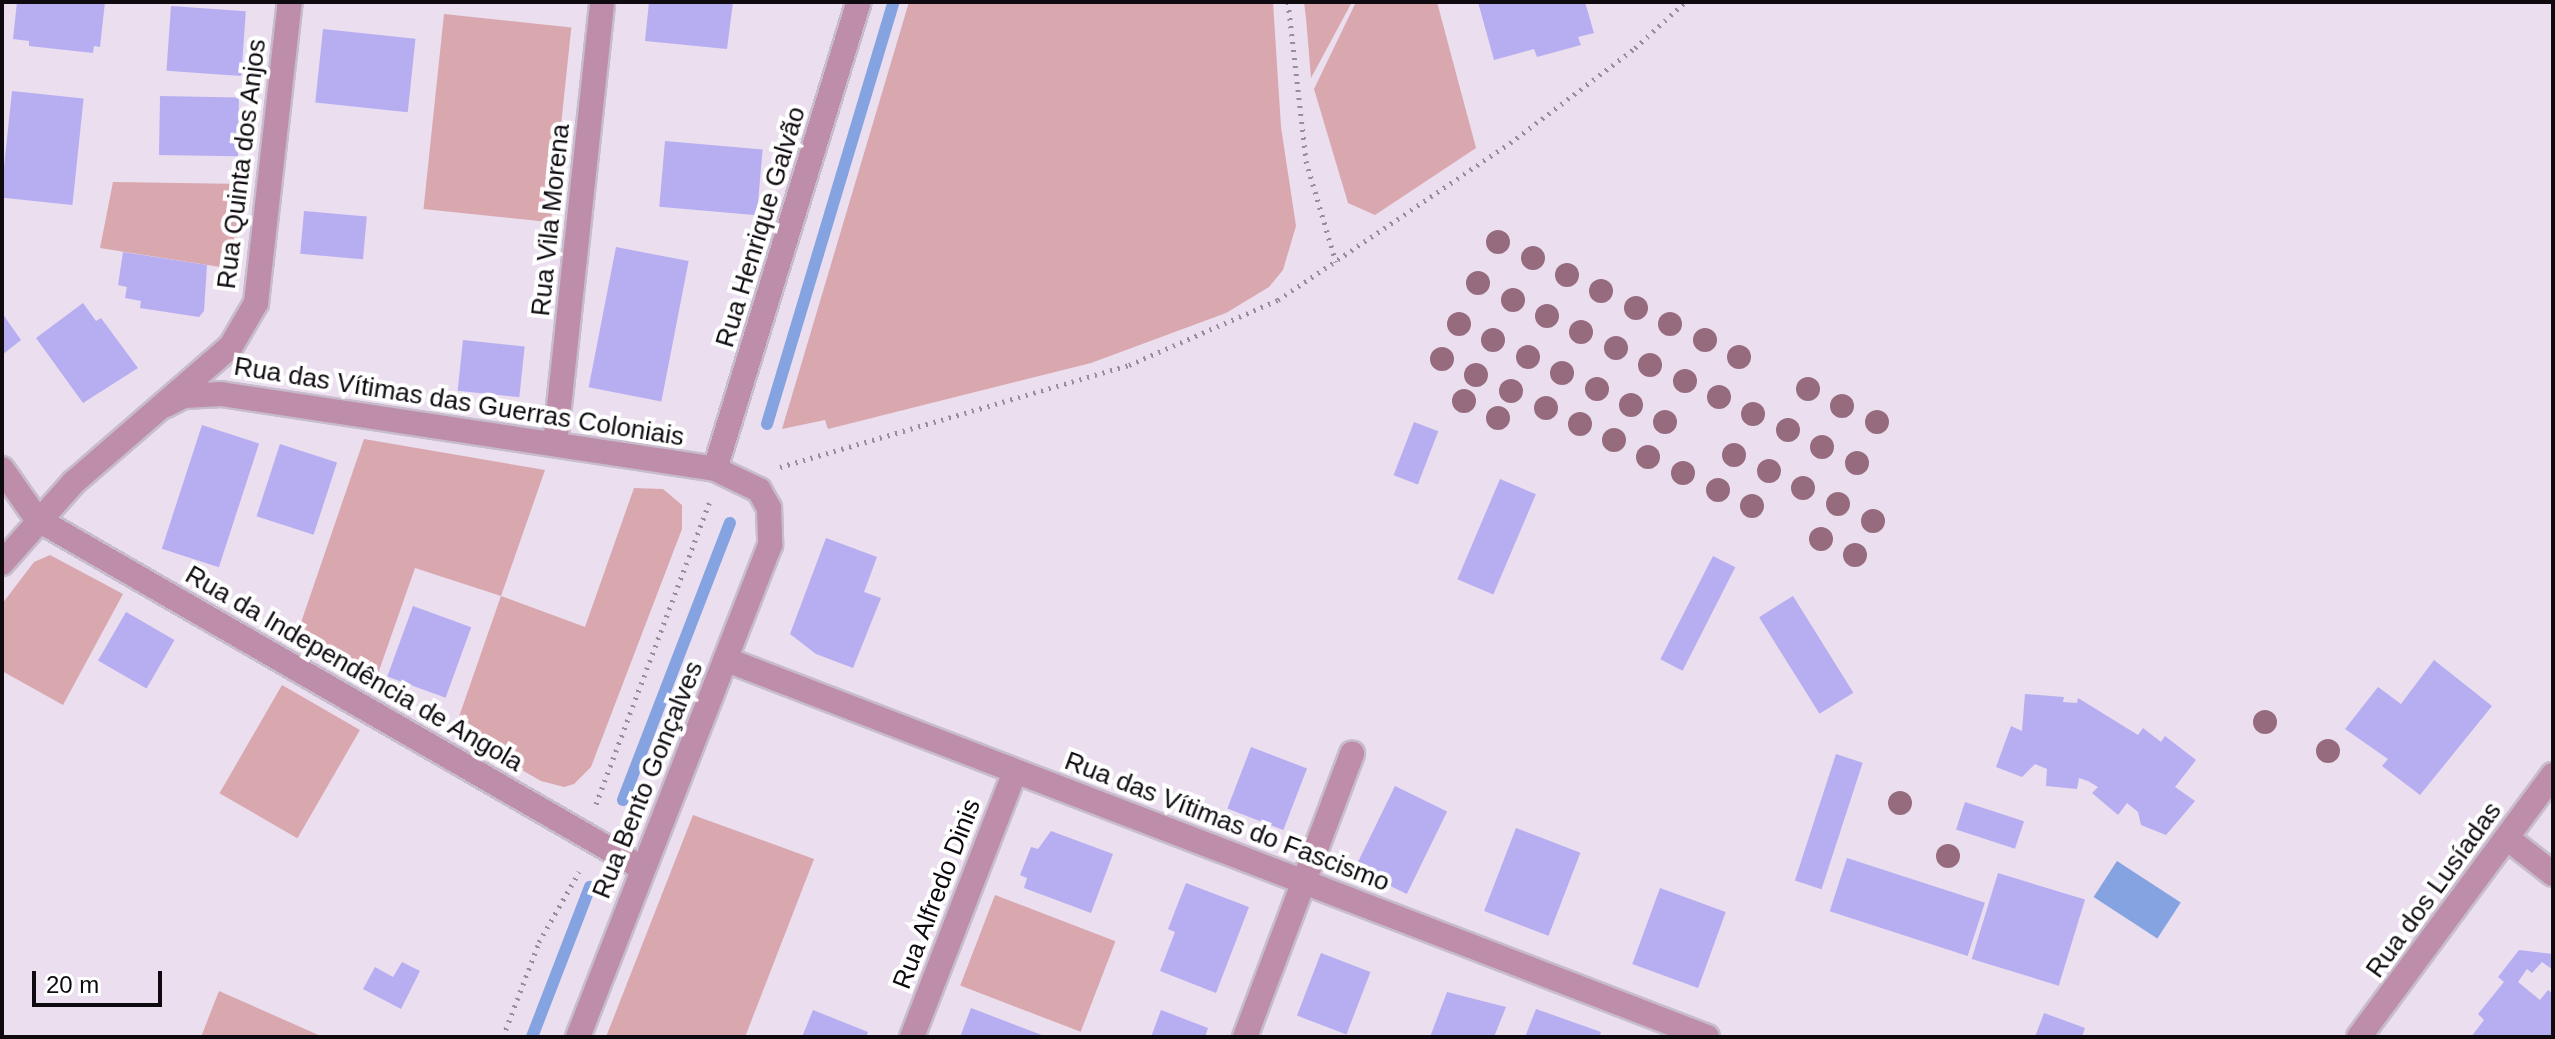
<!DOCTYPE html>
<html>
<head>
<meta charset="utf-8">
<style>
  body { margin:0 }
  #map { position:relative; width:2555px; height:1039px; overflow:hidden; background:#eadeef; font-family:Arial,sans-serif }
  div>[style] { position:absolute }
  .green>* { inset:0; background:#d9a7ae; transform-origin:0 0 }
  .water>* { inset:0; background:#85a3e0; transform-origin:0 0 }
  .stream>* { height:12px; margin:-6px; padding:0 6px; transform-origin:6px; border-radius:6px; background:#85a3e0 }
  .building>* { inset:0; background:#b7aef1; transform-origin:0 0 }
  .path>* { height:5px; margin-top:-2.5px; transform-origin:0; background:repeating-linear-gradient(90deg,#978e9b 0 2px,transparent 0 8px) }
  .roads { filter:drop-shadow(2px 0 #c7bccb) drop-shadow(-2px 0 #c7bccb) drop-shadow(0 2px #c7bccb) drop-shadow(0 -2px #c7bccb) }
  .lane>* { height:24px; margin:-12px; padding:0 12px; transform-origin:12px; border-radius:12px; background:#bd8da9 }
  .street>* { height:24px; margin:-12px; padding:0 12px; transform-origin:12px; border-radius:12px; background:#bd8da9 }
  .trees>* { width:24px; height:24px; margin:-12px; border-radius:50%; background:#966b7e }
  span { translate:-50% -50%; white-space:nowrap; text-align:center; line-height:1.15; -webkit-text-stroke:8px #fff; paint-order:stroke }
  .street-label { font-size:26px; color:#0e0a0f }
  .frame { position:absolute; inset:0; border:4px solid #0e0a0f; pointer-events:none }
  .scale { position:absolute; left:32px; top:971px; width:130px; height:36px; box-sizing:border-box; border:4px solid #0e0a0f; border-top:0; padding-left:10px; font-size:24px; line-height:28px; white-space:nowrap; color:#0e0a0f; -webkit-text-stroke:6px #fff; paint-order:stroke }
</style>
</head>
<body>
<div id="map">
  <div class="green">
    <i style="clip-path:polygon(909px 2px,1273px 2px,1281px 127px,1296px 226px,1283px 270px,1269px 287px,1226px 313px,1091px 363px,828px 429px,825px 420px,782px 429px)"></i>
    <i style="clip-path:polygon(1304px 2px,1352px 2px,1311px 78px,1306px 18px)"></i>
    <i style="clip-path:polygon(1356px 2px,1437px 2px,1476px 148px,1375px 215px,1348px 203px,1314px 89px)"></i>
    <i style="left:444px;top:14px;width:128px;height:196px;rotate:6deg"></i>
    <i style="clip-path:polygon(113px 182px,244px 184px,233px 269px,100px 248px)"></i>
    <i style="clip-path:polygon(364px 439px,545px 470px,501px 596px,585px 627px,634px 488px,663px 489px,682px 505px,682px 529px,591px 767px,574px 784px,564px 787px,541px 781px,454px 731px,501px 596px,415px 568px,374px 685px,295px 640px)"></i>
    <i style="clip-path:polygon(50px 555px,123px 594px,63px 705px,2px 671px,2px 604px,34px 562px)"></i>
    <i style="left:282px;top:685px;width:90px;height:125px;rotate:30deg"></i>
    <i style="clip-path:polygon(693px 815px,814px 859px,745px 1037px,606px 1037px)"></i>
    <i style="left:995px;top:895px;width:129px;height:97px;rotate:21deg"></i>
    <i style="clip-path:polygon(219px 991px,323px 1037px,201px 1037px)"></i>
  </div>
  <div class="water">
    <i style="left:2117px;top:861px;width:76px;height:43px;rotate:33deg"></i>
  </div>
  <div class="stream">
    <i style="left:767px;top:424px;width:441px;rotate:-73.3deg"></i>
    <i style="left:623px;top:800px;width:297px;rotate:-68.9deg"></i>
    <i style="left:532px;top:1037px;width:161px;rotate:-68.9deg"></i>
  </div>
  <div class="building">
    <i style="clip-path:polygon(17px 2px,105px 2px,100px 47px,94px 46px,93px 53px,29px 46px,29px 41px,13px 39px)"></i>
    <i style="clip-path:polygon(649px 2px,733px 2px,727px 49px,645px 41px)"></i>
    <i style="clip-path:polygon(1478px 2px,1585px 2px,1594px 33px,1578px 37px,1581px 45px,1537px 57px,1534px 49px,1494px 60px)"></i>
    <i style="left:171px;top:6px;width:75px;height:65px;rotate:4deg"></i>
    <i style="left:323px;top:29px;width:93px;height:74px;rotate:6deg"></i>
    <i style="left:12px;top:91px;width:72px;height:107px;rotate:6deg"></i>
    <i style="left:160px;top:96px;width:79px;height:59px;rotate:1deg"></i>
    <i style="left:665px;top:141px;width:98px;height:66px;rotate:5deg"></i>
    <i style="left:304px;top:211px;width:63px;height:43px;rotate:5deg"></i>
    <i style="left:616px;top:247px;width:74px;height:143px;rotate:11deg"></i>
    <i style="clip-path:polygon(123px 252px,207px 265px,204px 311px,199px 317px,140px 308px,141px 301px,125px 298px,127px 287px,118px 285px)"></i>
    <i style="clip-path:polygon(83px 303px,96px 321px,101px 318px,138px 368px,83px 403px,36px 338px)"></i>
    <i style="clip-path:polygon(2px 313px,21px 340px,2px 355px)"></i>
    <i style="left:463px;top:340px;width:62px;height:51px;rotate:6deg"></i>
    <i style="left:1414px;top:422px;width:26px;height:57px;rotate:21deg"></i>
    <i style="left:202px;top:425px;width:60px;height:130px;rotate:18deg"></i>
    <i style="left:280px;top:444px;width:60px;height:76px;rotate:18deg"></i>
    <i style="left:1500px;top:479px;width:39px;height:109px;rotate:23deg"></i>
    <i style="clip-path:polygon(826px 538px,877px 557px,864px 592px,881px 598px,853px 668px,816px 654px,790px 634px)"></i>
    <i style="left:1713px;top:556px;width:25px;height:116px;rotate:27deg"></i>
    <i style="left:1793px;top:596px;width:114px;height:40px;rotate:58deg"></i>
    <i style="left:413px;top:606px;width:62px;height:75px;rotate:20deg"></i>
    <i style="left:126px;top:612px;width:56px;height:56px;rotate:30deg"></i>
    <i style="clip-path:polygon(2434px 660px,2492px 706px,2420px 795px,2382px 766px,2388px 759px,2345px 729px,2378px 687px,2401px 704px)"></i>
    <i style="clip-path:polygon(2025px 694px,2064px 697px,2063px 702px,2077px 703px,2078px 698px,2138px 735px,2143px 728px,2161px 742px,2165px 736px,2196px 760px,2175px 787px,2195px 801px,2166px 835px,2141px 825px,2138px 812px,2127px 803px,2118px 815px,2092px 793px,2098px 787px,2088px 781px,2079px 778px,2077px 789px,2046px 786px,2047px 769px,2035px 764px,2022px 777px,1996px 767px,2011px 726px,2022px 731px)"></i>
    <i style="left:1251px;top:747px;width:60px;height:66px;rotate:21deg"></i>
    <i style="left:1836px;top:754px;width:28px;height:133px;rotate:18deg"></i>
    <i style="left:1395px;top:786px;width:58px;height:92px;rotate:26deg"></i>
    <i style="left:1965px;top:802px;width:62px;height:29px;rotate:18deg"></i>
    <i style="left:1516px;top:828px;width:69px;height:89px;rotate:21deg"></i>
    <i style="clip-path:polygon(1051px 831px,1113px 854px,1091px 913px,1024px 888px,1027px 878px,1020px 875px,1031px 847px,1038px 849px)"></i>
    <i style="left:1847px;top:858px;width:145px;height:56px;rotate:18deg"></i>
    <i style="left:1998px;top:873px;width:91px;height:90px;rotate:17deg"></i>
    <i style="clip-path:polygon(1186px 883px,1249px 907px,1216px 993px,1160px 971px,1175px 932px,1168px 929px)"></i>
    <i style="left:1660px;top:888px;width:70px;height:81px;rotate:20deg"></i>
    <i style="clip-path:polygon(2519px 950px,2553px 954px,2553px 970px,2542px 962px,2532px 973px,2527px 969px,2518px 982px,2540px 1000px,2548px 990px,2553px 994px,2553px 1037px,2471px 1037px,2484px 1020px,2478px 1014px,2504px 982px,2498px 977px)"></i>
    <i style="left:1321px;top:953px;width:53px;height:67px;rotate:21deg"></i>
    <i style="clip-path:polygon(402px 962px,420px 971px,401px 1009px,363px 989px,375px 967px,393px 977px)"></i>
    <i style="clip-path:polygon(1447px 992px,1506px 1007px,1494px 1037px,1430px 1037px)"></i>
    <i style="clip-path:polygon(971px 1008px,1047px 1037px,960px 1037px)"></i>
    <i style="clip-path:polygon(1536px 1009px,1601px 1032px,1599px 1037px,1525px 1037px)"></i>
    <i style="clip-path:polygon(813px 1010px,868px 1032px,866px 1037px,802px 1037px)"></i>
    <i style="clip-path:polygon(1161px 1010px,1208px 1028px,1205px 1037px,1151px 1037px)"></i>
    <i style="clip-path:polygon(2044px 1013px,2085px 1028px,2082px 1037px,2035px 1037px)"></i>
  </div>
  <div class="path">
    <i style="left:1288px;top:2px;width:160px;rotate:83.5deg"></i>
    <i style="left:1306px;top:161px;width:105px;rotate:73.5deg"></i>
    <i style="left:780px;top:467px;width:364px;rotate:-16.3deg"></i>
    <i style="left:1129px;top:365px;width:163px;rotate:-23.6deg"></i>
    <i style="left:1278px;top:300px;width:280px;rotate:-34.1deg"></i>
    <i style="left:1510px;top:143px;width:157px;rotate:-37.2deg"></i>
    <i style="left:1635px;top:48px;width:68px;rotate:-42.6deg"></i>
    <i style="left:596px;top:804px;width:322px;rotate:-69.4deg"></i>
    <i style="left:503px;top:1037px;width:102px;rotate:-69.2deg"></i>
    <i style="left:539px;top:942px;width:81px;rotate:-60.3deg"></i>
  </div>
  <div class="roads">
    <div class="lane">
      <i style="left:2507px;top:838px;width:58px;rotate:38deg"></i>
    </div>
    <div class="street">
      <i style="left:166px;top:405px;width:20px;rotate:-27deg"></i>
      <i style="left:184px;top:396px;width:37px;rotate:-3deg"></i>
      <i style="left:221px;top:394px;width:500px;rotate:8.6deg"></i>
      <i style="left:715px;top:469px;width:49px;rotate:25.5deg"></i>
      <i style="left:759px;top:490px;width:21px;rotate:61deg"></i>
      <i style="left:769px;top:508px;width:37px;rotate:88deg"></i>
      <i style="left:770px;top:545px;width:528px;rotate:111.32deg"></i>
      <i style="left:555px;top:444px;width:444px;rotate:-83.9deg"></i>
      <i style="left:2px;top:469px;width:61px;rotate:55deg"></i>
      <i style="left:37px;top:519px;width:698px;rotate:29.98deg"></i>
      <i style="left:715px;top:469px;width:489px;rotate:-72.9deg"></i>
      <i style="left:2px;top:563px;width:107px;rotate:-48.4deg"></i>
      <i style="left:73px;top:483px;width:209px;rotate:-40.9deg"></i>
      <i style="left:231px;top:346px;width:50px;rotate:-59.8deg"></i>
      <i style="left:256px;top:303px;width:303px;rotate:-83.6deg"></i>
      <i style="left:727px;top:660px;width:1050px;rotate:21.04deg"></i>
      <i style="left:912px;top:1037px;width:284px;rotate:-68.8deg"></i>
      <i style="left:1245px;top:1037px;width:303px;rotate:-69.3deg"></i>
      <i style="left:2359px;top:1037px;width:326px;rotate:-53.5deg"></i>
    </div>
  </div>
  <div class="trees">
    <i style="left:1498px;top:242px"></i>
    <i style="left:1533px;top:258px"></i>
    <i style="left:1567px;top:275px"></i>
    <i style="left:1478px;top:283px"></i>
    <i style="left:1601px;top:291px"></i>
    <i style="left:1513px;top:300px"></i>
    <i style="left:1636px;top:308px"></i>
    <i style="left:1547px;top:316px"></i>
    <i style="left:1459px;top:324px"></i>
    <i style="left:1670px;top:324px"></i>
    <i style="left:1581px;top:332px"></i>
    <i style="left:1493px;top:340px"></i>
    <i style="left:1705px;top:340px"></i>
    <i style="left:1616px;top:348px"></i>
    <i style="left:1528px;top:357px"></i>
    <i style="left:1739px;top:357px"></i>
    <i style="left:1442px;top:359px"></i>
    <i style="left:1650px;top:365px"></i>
    <i style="left:1562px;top:373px"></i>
    <i style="left:1476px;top:375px"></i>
    <i style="left:1685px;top:381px"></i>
    <i style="left:1597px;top:389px"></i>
    <i style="left:1808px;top:389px"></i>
    <i style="left:1511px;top:391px"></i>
    <i style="left:1719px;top:397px"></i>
    <i style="left:1464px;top:401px"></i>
    <i style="left:1631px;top:405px"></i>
    <i style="left:1842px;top:406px"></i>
    <i style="left:1546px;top:408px"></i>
    <i style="left:1753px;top:414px"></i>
    <i style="left:1498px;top:418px"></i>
    <i style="left:1665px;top:422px"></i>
    <i style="left:1877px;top:422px"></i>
    <i style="left:1580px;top:424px"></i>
    <i style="left:1788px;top:430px"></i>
    <i style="left:1614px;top:440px"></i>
    <i style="left:1822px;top:447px"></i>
    <i style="left:1734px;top:455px"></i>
    <i style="left:1648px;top:457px"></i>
    <i style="left:1857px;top:463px"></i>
    <i style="left:1769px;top:471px"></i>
    <i style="left:1683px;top:473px"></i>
    <i style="left:1803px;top:488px"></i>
    <i style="left:1718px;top:490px"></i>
    <i style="left:1838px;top:504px"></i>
    <i style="left:1752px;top:506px"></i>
    <i style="left:1873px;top:521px"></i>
    <i style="left:1821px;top:539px"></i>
    <i style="left:1855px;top:555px"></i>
    <i style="left:2265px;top:722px"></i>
    <i style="left:2328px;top:751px"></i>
    <i style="left:1900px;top:803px"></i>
    <i style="left:1948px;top:856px"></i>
  </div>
  <div class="street-label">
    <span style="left:242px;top:164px;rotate:-83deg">Rua Quinta dos Anjos</span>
    <span style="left:551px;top:220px;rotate:-84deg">Rua Vila Morena</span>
    <span style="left:761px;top:227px;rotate:-73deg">Rua Henrique Galvão</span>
    <span style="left:459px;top:402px;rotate:9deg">Rua das Vítimas das Guerras Coloniais</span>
    <span style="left:354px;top:669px;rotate:30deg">Rua da Independência de Angola</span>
    <span style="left:648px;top:780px;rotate:-68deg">Rua Bento Gonçalves</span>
    <span style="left:1227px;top:822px;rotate:21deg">Rua das Vítimas do Fascismo</span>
    <span style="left:2434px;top:890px;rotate:-54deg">Rua dos Lusíadas</span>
    <span style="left:937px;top:894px;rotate:-69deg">Rua Alfredo Dinis</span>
  </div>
  <div class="frame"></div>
  <div class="scale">20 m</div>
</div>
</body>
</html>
